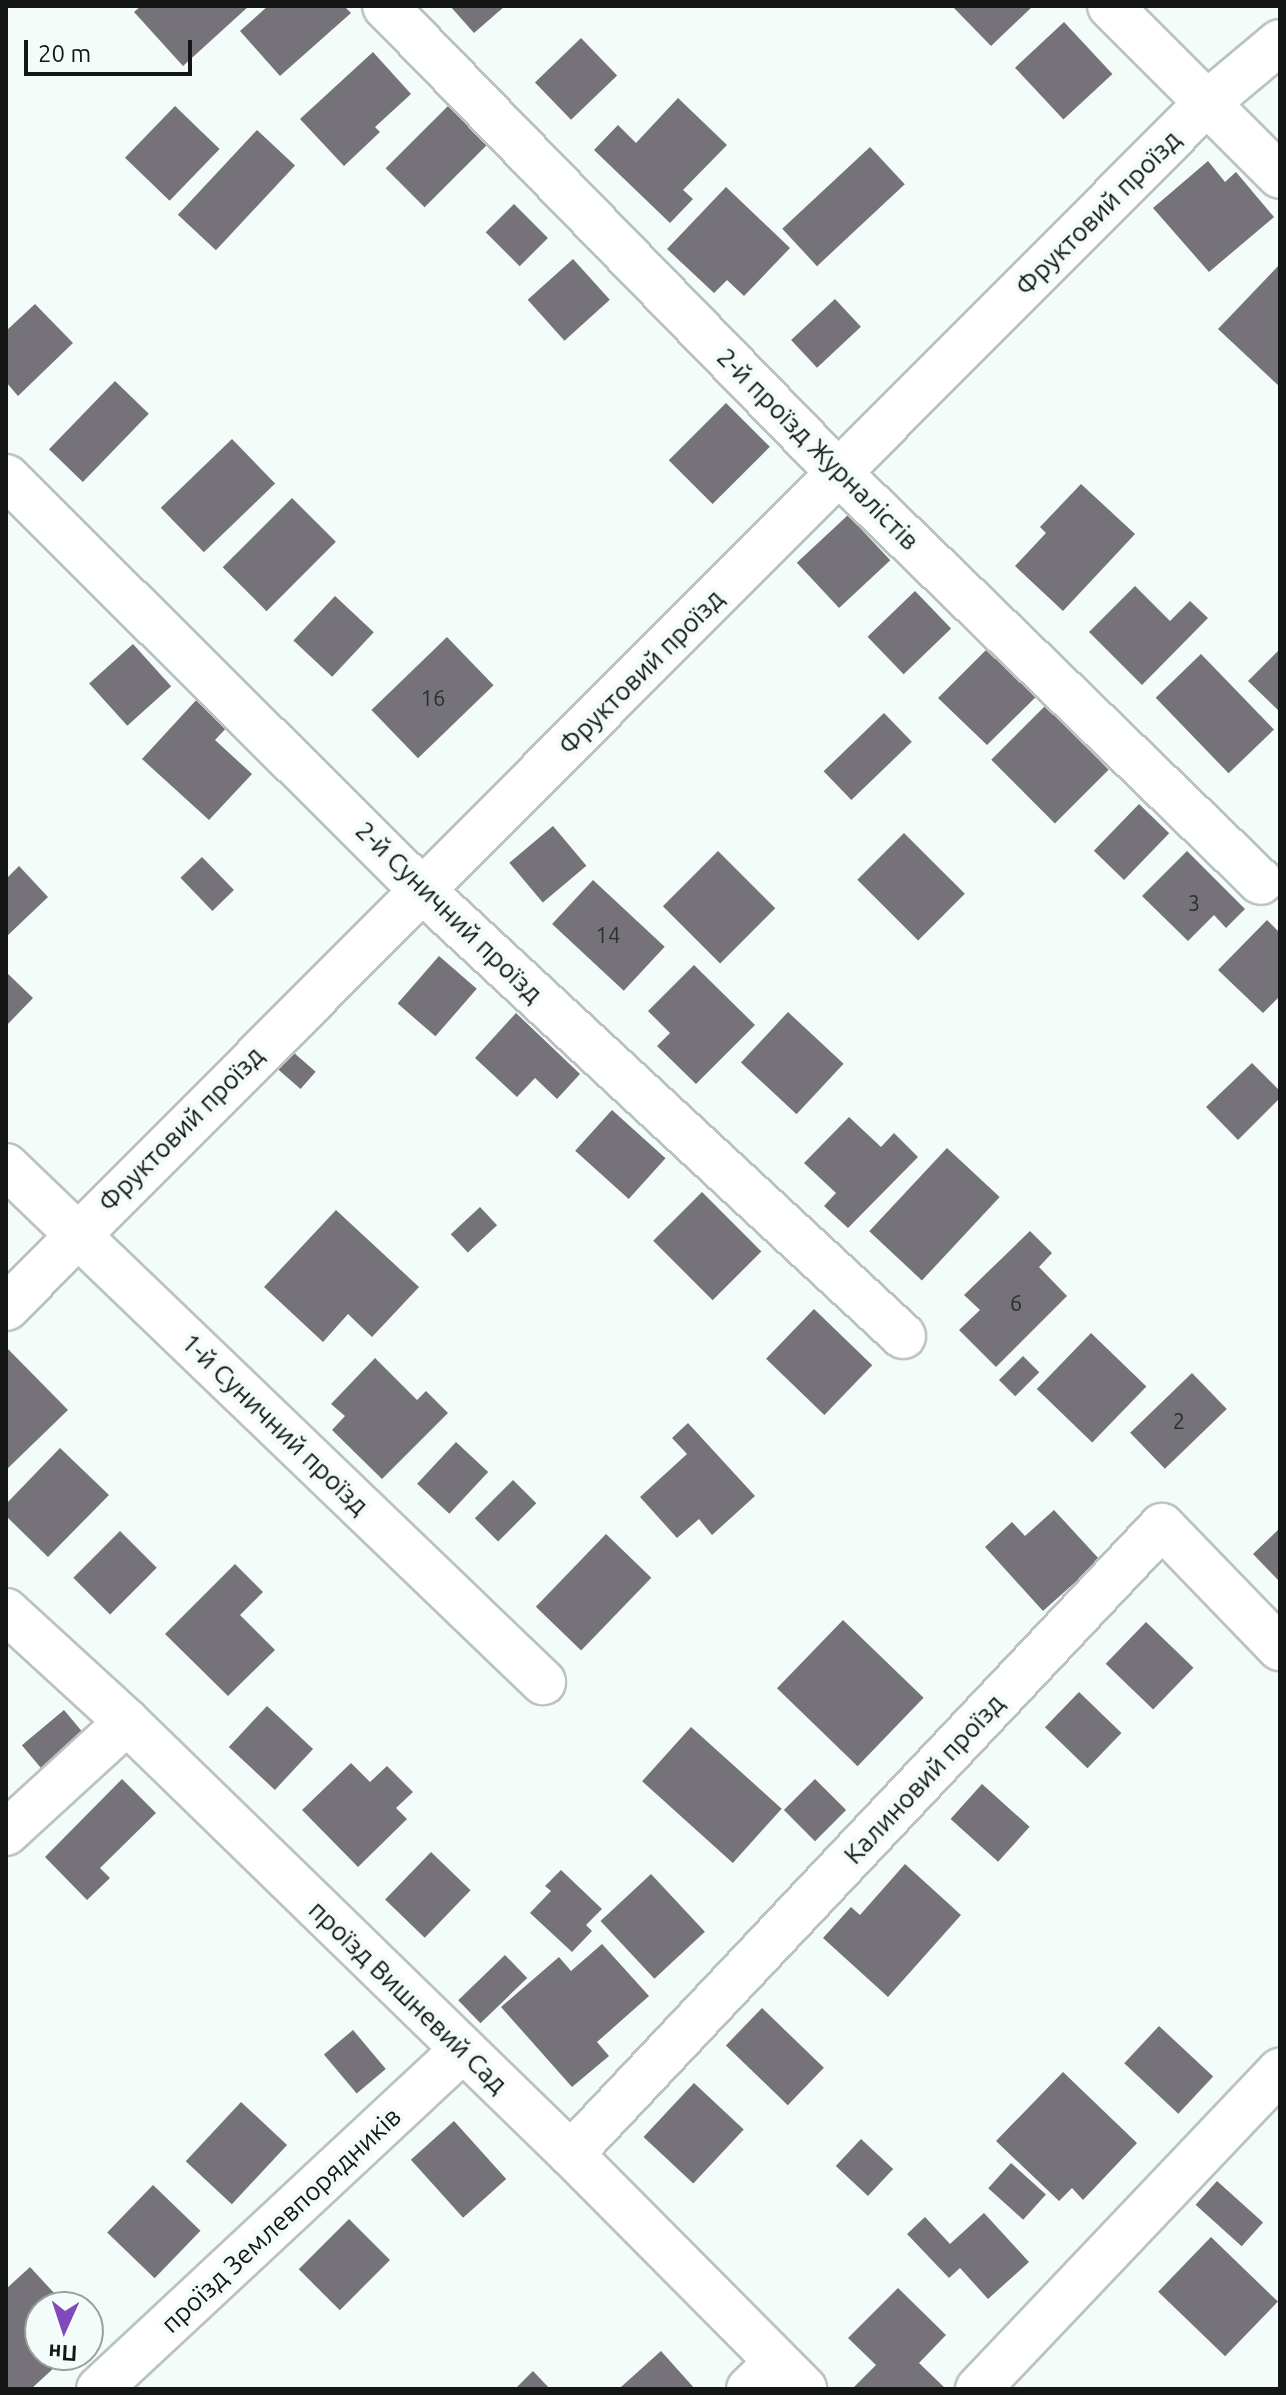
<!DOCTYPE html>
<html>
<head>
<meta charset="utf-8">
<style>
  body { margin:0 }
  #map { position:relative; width:1286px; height:2395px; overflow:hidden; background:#f3fcf8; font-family:Ubuntu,sans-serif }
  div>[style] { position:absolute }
  .building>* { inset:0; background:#757279; transform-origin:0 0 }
  .roads { filter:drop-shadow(2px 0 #bbc3c0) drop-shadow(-2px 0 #bbc3c0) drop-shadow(0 2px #bbc3c0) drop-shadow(0 -2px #bbc3c0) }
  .street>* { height:44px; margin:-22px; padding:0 22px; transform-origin:22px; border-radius:22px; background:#fff }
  span { translate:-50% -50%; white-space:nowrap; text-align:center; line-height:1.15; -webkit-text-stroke:8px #f3fcf8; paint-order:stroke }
  .number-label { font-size:22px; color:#2c2e2f }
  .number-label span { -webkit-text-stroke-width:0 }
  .street-label { font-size:26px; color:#141716 }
  .frame { position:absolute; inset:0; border:8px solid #141716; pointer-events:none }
  .north { position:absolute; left:24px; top:2291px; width:80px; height:80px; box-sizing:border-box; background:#f3fcf8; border:2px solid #9aa09e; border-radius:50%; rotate:183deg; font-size:22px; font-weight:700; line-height:32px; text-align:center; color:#141716 }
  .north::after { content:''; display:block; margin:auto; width:28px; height:36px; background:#8249bf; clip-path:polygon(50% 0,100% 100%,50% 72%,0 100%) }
  .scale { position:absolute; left:24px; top:40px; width:168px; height:36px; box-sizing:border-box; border:4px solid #141716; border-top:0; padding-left:10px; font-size:24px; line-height:28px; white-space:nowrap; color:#141716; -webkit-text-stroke:6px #f3fcf8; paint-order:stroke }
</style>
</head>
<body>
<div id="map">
  <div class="building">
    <i style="clip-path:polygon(141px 6px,249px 6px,183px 66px,134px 12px)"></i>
    <i style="clip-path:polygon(268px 6px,344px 6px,351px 13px,280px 76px,240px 31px)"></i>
    <i style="clip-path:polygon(450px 6px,505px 6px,474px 33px)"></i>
    <i style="clip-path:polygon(952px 6px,1033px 6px,991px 46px)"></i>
    <i style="left:1064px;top:22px;width:71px;height:67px;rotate:47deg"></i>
    <i style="left:581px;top:38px;width:52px;height:64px;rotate:46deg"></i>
    <i style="clip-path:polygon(373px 52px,411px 94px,375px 127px,380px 132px,344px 166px,300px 119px)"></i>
    <i style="clip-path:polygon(678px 98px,727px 145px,683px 190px,693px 199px,670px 223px,594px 150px,618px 125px,636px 143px)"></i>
    <i style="left:450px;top:104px;width:55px;height:91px;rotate:45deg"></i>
    <i style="left:175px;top:106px;width:62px;height:72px;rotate:44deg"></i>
    <i style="left:257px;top:130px;width:52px;height:116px;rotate:43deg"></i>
    <i style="left:870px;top:147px;width:51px;height:120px;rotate:47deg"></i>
    <i style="clip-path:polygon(1208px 161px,1225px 182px,1236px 172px,1274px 217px,1209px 272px,1153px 208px)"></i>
    <i style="clip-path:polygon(726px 187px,790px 248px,744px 296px,727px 280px,714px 293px,667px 249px)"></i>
    <i style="left:514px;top:204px;width:48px;height:40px;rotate:45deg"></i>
    <i style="left:573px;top:259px;width:55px;height:61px;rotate:48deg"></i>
    <i style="clip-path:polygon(1280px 264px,1280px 387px,1218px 329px)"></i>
    <i style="left:835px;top:299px;width:38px;height:60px;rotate:47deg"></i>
    <i style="clip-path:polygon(35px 304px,73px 343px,18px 396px,6px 382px,6px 331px)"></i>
    <i style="left:115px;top:381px;width:47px;height:95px;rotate:44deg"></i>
    <i style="left:726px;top:403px;width:62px;height:81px;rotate:45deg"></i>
    <i style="left:232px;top:439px;width:62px;height:99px;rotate:46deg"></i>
    <i style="clip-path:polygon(1081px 484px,1135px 534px,1063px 611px,1015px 566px,1046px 533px,1040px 527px)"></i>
    <i style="left:292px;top:498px;width:62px;height:98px;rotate:45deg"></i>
    <i style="left:848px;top:515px;width:62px;height:70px;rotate:47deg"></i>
    <i style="clip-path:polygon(1135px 586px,1170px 621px,1190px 601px,1208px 618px,1142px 685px,1089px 632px)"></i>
    <i style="left:915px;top:591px;width:52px;height:66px;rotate:46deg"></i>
    <i style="left:335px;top:596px;width:53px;height:61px;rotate:43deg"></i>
    <i style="left:447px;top:637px;width:67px;height:105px;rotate:46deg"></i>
    <i style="left:133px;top:644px;width:57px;height:59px;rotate:48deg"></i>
    <i style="clip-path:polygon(1280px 649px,1280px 712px,1248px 681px)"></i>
    <i style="clip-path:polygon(986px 650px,995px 659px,1003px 650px,1043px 690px,987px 745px,938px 698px)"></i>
    <i style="left:1201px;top:654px;width:105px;height:63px;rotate:46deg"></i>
    <i style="clip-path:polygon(199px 697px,230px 724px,215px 740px,252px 774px,209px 820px,142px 759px)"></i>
    <i style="left:1045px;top:706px;width:90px;height:76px;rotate:45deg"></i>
    <i style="left:884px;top:713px;width:40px;height:84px;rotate:46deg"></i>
    <i style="left:1139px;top:804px;width:42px;height:65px;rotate:44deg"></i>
    <i style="left:553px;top:826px;width:52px;height:57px;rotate:50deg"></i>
    <i style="left:904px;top:833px;width:86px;height:66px;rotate:45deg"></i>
    <i style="left:718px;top:851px;width:81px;height:78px;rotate:45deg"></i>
    <i style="clip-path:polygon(1187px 851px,1245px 909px,1226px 928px,1214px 915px,1188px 941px,1142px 896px)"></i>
    <i style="left:202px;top:857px;width:46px;height:30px;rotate:46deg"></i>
    <i style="clip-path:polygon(19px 866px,48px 897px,6px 937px,6px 879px)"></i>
    <i style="left:593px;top:880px;width:98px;height:60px;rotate:43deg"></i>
    <i style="clip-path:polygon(1267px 920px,1280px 933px,1280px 996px,1263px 1013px,1218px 970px)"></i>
    <i style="left:439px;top:956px;width:50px;height:63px;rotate:41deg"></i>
    <i style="clip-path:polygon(694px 965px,755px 1025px,696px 1084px,657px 1046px,670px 1033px,648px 1011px)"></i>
    <i style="clip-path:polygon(6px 972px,33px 998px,6px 1026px)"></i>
    <i style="left:788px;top:1012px;width:76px;height:69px;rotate:43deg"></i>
    <i style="clip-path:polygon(516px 1013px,580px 1074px,557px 1099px,535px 1078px,517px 1097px,475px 1058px)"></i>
    <i style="left:293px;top:1052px;width:30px;height:23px;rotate:41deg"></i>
    <i style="clip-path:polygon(1252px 1063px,1280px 1091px,1280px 1098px,1238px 1140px,1206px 1107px)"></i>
    <i style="left:612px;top:1110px;width:72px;height:55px;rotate:42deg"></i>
    <i style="clip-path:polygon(849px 1117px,881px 1147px,894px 1133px,918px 1157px,848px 1228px,824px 1206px,836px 1193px,804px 1163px)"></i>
    <i style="left:947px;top:1148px;width:72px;height:114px;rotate:43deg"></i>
    <i style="left:702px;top:1192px;width:84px;height:69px;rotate:45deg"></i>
    <i style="left:480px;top:1207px;width:25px;height:40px;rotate:47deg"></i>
    <i style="clip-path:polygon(336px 1210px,419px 1287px,372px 1337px,348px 1314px,323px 1342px,264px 1287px)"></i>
    <i style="clip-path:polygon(1030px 1231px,1052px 1253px,1039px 1267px,1067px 1296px,996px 1367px,959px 1330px,980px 1310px,964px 1295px)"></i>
    <i style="left:814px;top:1309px;width:81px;height:69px;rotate:44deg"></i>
    <i style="left:1091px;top:1333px;width:77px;height:78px;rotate:44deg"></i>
    <i style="clip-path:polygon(6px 1347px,68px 1410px,6px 1470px)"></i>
    <i style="left:1023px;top:1356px;width:23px;height:34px;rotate:45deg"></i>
    <i style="clip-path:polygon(375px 1358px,417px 1400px,426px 1391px,448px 1413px,382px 1479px,332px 1430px,345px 1416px,331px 1404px)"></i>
    <i style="left:1192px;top:1373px;width:50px;height:86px;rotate:46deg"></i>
    <i style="clip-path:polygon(688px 1423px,755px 1496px,712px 1535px,699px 1519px,677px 1538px,640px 1497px,687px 1454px,672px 1438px)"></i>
    <i style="left:456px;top:1442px;width:44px;height:57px;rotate:43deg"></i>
    <i style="clip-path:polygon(60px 1448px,109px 1495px,48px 1557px,6px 1516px,6px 1504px)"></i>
    <i style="left:513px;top:1480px;width:33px;height:54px;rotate:45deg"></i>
    <i style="clip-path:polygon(1054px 1510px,1100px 1560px,1043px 1611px,985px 1547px,1012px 1522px,1025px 1536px)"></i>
    <i style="clip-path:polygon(1280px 1528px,1280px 1582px,1253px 1554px)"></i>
    <i style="left:120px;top:1531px;width:52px;height:66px;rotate:45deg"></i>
    <i style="left:606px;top:1534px;width:63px;height:101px;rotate:44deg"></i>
    <i style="clip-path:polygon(235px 1564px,263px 1592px,240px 1615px,275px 1650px,228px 1696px,165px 1634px)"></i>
    <i style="left:843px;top:1620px;width:112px;height:95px;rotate:44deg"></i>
    <i style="left:1146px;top:1622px;width:66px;height:58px;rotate:44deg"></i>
    <i style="left:1079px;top:1692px;width:59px;height:49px;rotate:44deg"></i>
    <i style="left:267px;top:1706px;width:63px;height:56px;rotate:43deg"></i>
    <i style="left:64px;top:1710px;width:42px;height:55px;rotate:50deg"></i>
    <i style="left:691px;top:1727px;width:122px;height:73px;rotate:42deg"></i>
    <i style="clip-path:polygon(351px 1763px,370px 1782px,387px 1766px,413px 1792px,396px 1808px,407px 1819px,358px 1867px,302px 1810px)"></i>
    <i style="clip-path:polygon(122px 1779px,156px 1813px,100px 1868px,110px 1878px,87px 1900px,45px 1857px)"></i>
    <i style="left:815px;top:1779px;width:44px;height:44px;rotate:45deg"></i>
    <i style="left:982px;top:1784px;width:64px;height:47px;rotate:42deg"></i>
    <i style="left:431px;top:1852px;width:55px;height:66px;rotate:44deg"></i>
    <i style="clip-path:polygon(905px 1864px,961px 1915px,888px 1997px,823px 1938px,851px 1907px,860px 1915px)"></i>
    <i style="clip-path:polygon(561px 1870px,602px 1909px,586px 1925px,592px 1931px,572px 1952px,530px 1913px,551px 1891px,545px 1886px)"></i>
    <i style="left:651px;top:1874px;width:79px;height:69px;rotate:47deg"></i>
    <i style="clip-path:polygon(602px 1944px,649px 1996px,597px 2042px,609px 2056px,572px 2087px,501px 2007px,559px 1957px,571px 1971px)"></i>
    <i style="left:505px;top:1955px;width:32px;height:65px;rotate:46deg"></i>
    <i style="left:762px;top:2008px;width:86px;height:52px;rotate:44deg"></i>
    <i style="left:1159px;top:2026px;width:74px;height:51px;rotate:43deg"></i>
    <i style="left:353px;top:2030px;width:51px;height:38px;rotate:50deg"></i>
    <i style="clip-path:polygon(1063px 2072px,1137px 2143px,1083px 2200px,1072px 2188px,1059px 2201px,996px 2141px)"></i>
    <i style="left:694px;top:2083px;width:68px;height:74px;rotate:43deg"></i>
    <i style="left:241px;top:2102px;width:63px;height:81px;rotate:43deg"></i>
    <i style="left:454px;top:2121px;width:78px;height:58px;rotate:48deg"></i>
    <i style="left:861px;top:2139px;width:44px;height:37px;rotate:43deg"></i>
    <i style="left:1011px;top:2163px;width:47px;height:34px;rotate:42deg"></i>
    <i style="left:1217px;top:2181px;width:62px;height:32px;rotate:42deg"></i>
    <i style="left:153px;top:2185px;width:66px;height:66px;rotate:44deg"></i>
    <i style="clip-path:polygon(984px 2213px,1029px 2262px,988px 2299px,960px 2268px,949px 2278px,907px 2234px,925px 2217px,950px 2244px)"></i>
    <i style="left:349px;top:2219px;width:58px;height:71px;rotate:45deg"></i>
    <i style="left:1211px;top:2237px;width:93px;height:76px;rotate:44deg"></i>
    <i style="clip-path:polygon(30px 2267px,67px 2307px,40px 2307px,40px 2355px,68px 2355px,31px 2389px,6px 2389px,6px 2289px)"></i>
    <i style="clip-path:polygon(898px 2288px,946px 2335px,919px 2363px,946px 2389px,854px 2387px,876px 2365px,848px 2338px)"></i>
    <i style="clip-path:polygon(661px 2351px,695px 2389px,622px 2389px,621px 2387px)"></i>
    <i style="clip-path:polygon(533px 2371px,550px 2389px,515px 2389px)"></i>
  </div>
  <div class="roads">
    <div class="street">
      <i style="left:385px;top:6px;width:653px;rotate:45.81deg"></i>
      <i style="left:840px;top:474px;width:586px;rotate:44.1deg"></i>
      <i style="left:1110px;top:6px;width:240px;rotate:45deg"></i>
      <i style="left:6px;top:477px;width:586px;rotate:44.79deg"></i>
      <i style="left:422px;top:890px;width:656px;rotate:42.84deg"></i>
      <i style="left:6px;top:1166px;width:745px;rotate:43.86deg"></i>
      <i style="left:6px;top:1308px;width:1701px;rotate:-45.1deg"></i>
      <i style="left:1207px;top:103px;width:95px;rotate:-39.9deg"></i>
      <i style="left:6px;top:1611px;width:164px;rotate:42.5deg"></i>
      <i style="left:127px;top:1722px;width:619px;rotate:44.22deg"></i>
      <i style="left:571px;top:2154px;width:331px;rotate:45.2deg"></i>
      <i style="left:6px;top:1833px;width:164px;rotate:-42.5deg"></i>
      <i style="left:571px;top:2154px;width:862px;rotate:-46.74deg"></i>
      <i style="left:1162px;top:1526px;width:170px;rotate:46deg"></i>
      <i style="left:99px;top:2389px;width:496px;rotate:-43deg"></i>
      <i style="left:749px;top:2389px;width:39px;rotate:-44deg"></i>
      <i style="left:978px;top:2389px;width:439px;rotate:-46.5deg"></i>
    </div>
  </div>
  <div class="number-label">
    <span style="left:433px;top:698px">16</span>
    <span style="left:1194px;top:903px">3</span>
    <span style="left:608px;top:935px">14</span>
    <span style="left:1016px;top:1303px">6</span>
    <span style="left:1179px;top:1421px">2</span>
  </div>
  <div class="street-label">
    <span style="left:1098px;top:213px;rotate:-45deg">Фруктовий проїзд</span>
    <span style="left:818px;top:449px;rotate:45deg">2-й проїзд Журналістів</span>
    <span style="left:641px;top:672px;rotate:-45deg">Фруктовий проїзд</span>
    <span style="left:449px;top:912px;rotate:44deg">2-й Суничний проїзд</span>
    <span style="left:181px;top:1129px;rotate:-45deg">Фруктовий проїзд</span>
    <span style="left:275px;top:1424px;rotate:44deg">1-й Суничний проїзд</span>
    <span style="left:924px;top:1779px;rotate:-47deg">Калиновий проїзд</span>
    <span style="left:408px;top:1997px;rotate:44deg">проїзд Вишневий Сад</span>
    <span style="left:281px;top:2220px;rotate:-43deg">проїзд Землевпорядників</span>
  </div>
  <div class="frame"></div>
  <div class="north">Пн</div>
  <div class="scale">20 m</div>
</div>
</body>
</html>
